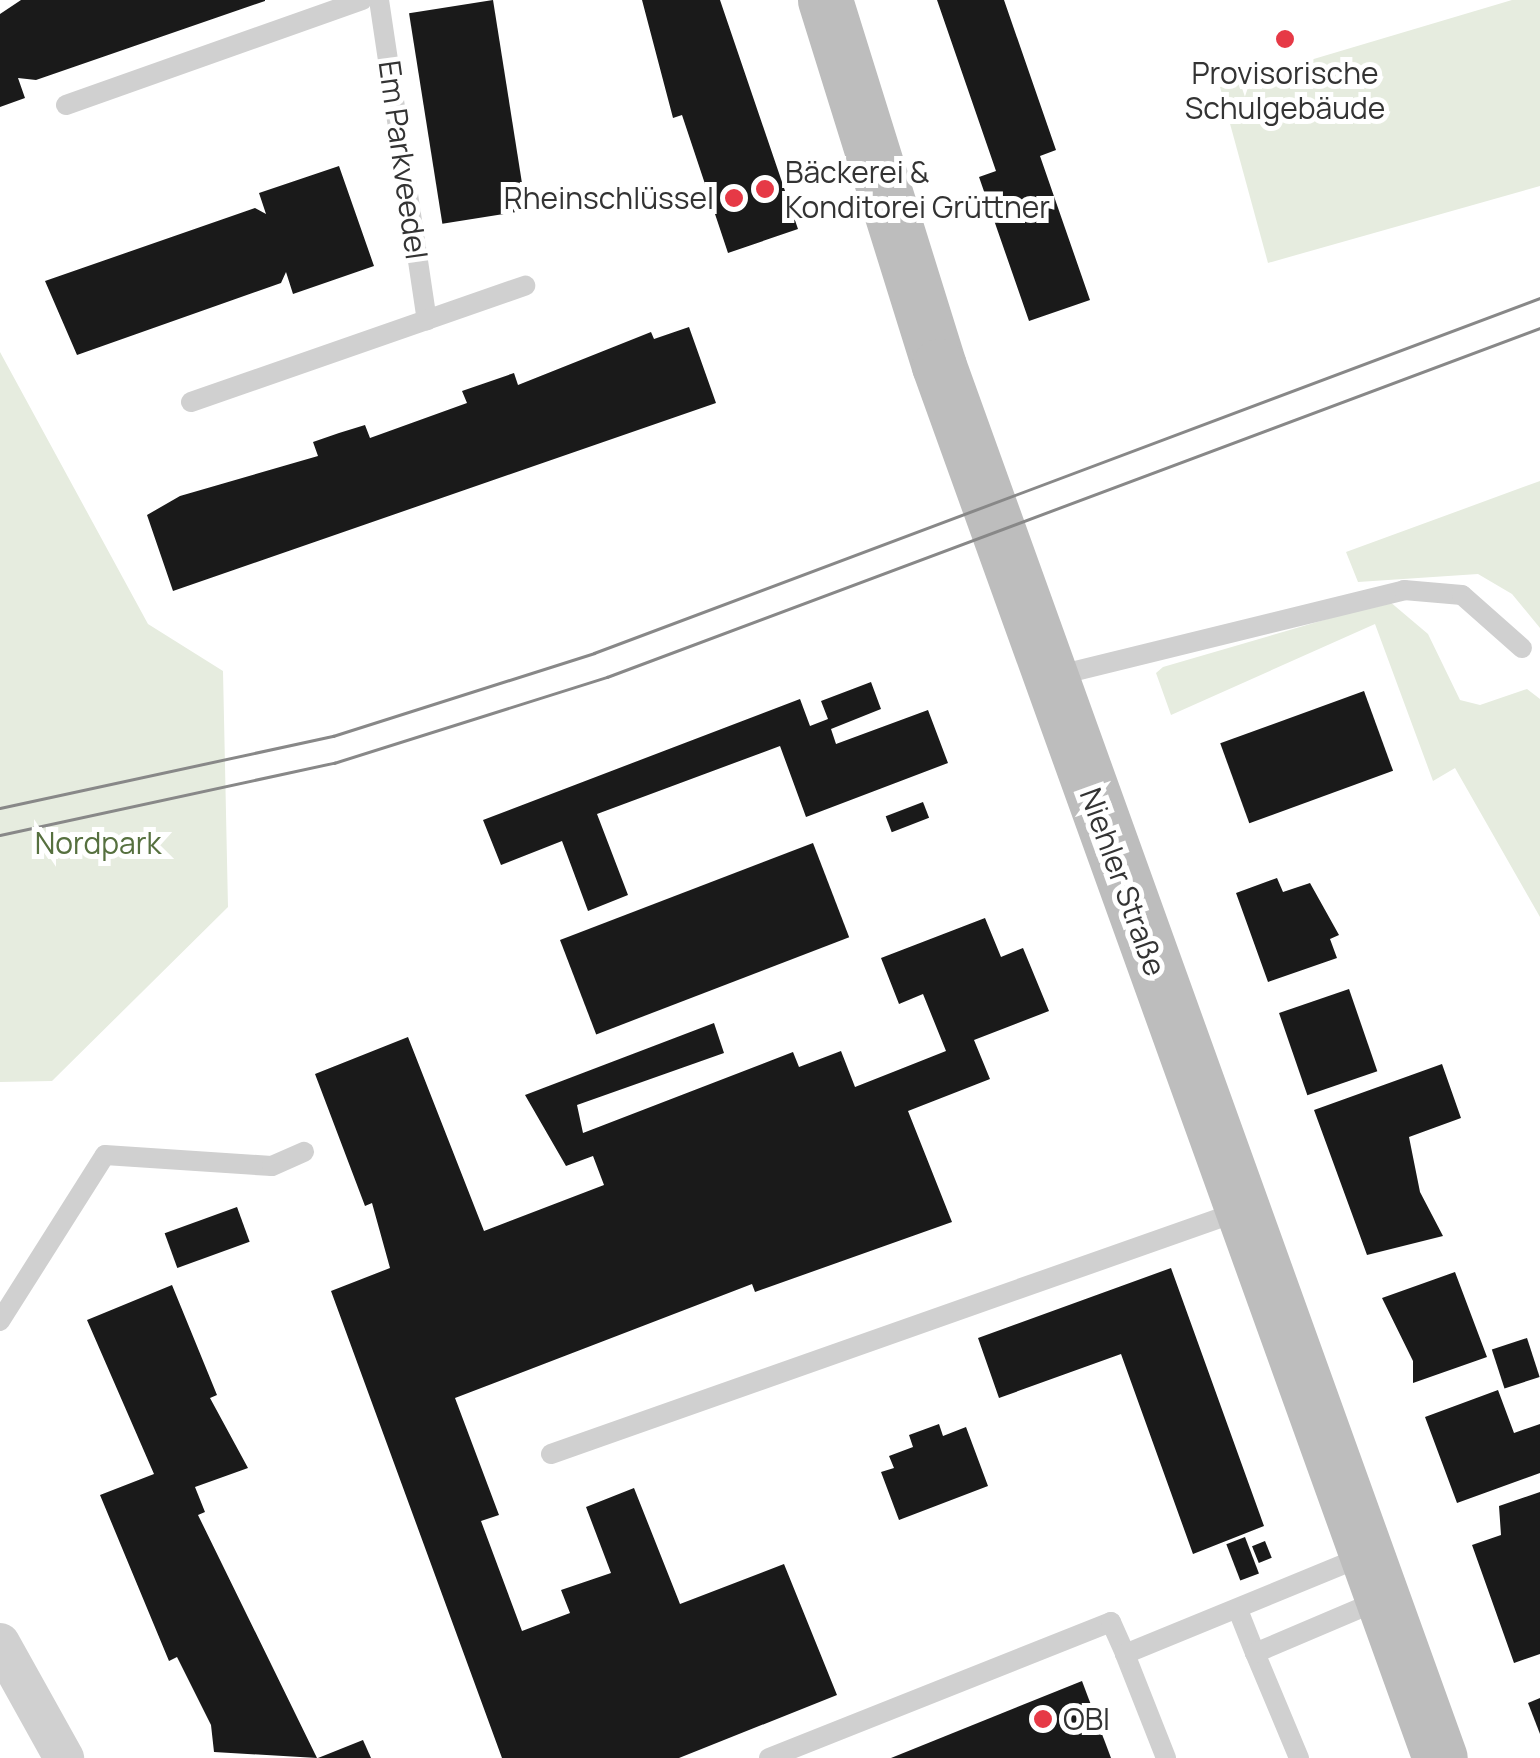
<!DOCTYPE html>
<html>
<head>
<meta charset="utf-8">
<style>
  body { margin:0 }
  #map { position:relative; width:1540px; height:1758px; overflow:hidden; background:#fff; font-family:Manrope,sans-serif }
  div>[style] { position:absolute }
  .green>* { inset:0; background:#e6ecdf }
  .building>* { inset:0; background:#1a1a1a; transform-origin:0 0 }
  .lane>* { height:20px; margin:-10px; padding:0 10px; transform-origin:10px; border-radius:10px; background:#d0d0d0 }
  .street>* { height:40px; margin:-20px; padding:0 20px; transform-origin:20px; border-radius:20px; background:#d0d0d0 }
  .secondary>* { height:55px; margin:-27.5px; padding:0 27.5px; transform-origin:27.5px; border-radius:27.5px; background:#bdbdbd }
  .tram>* { height:2.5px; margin:-1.25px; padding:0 1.25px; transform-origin:1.25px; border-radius:1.25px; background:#888 }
  .dots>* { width:28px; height:28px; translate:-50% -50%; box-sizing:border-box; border:5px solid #fff; border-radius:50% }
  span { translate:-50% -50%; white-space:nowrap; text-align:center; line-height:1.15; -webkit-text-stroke:10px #fff; paint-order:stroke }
  .poi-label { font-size:30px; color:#333 }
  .left { translate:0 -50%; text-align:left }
  .right { translate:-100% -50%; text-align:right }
  .street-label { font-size:30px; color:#333 }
  .park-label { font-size:30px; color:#56703f }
</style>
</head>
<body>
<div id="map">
  <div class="green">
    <i style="clip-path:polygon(1512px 0,1540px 0,1540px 186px,1268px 263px,1220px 87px)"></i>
    <i style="clip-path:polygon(0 352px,148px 624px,223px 671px,228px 907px,52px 1081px,0 1082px)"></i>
    <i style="clip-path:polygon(1540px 481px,1540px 628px,1512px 594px,1478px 574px,1358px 582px,1346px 552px)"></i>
    <i style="clip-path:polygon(1389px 601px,1428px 634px,1460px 700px,1480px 705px,1527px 689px,1540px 699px,1540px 917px,1455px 768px,1433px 781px,1375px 624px,1171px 715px,1156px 673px,1163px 667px)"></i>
  </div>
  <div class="building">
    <i style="clip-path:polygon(21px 0,265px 0,265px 1px,36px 80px,18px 78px,25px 98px,0 107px,0 14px)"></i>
    <i style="left:493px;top:0;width:213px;height:85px;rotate:81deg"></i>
    <i style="clip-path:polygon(642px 0,720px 0,798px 229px,728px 253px,682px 115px,673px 118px)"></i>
    <i style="clip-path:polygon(937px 0,1004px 0,1056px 150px,1040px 156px,1090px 300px,1029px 321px,979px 177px,996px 171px)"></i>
    <i style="clip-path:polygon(339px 166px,374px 266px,293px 294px,286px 272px,281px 283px,77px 355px,45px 281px,255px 208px,266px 214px,259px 193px)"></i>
    <i style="clip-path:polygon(689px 327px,716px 403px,173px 591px,147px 515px,180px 496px,318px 456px,313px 442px,339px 433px,365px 425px,370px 438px,467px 403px,462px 391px,514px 373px,518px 385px,651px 332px,654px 339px)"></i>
    <i style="clip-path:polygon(871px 682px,881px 709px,831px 729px,836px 744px,928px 710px,948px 763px,806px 817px,780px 746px,597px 814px,628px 895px,588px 911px,562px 841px,501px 865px,483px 820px,800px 699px,810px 726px,828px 719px,821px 701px)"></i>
    <i style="left:1364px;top:691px;width:85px;height:153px;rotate:70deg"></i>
    <i style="left:923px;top:802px;width:17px;height:40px;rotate:69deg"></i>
    <i style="left:813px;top:843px;width:101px;height:271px;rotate:69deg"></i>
    <i style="clip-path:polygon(1277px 878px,1283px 892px,1310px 883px,1339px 935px,1330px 939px,1337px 958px,1268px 982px,1236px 893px)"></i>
    <i style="clip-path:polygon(985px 918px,1001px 957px,1023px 948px,1049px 1011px,974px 1040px,990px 1079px,908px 1111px,952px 1222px,755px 1292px,752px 1284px,455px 1398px,499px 1515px,481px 1521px,522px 1631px,570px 1613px,561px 1590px,611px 1573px,586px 1507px,634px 1488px,680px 1604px,784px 1564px,837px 1695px,679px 1758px,502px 1758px,331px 1291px,390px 1268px,372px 1203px,365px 1206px,315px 1074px,408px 1037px,484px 1231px,604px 1185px,593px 1156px,566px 1166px,525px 1095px,714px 1023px,724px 1053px,577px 1105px,583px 1133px,793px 1052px,799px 1067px,841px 1051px,855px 1087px,893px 1072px,946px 1051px,923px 994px,899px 1004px,881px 958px)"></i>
    <i style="left:1349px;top:989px;width:87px;height:74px;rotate:71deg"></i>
    <i style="clip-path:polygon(1442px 1064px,1461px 1118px,1409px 1137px,1420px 1192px,1443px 1236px,1367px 1255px,1314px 1110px)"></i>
    <i style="left:237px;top:1207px;width:37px;height:77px;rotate:70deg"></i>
    <i style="clip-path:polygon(1171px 1268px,1264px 1526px,1193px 1554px,1121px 1354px,999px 1398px,978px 1338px)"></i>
    <i style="clip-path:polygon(1455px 1272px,1487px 1357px,1413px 1383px,1413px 1361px,1382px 1298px)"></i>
    <i style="clip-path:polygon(172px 1285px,217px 1395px,210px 1398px,248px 1468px,195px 1487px,205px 1512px,198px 1515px,317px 1758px,214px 1752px,211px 1725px,177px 1657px,169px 1661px,100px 1495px,154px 1474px,87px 1320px)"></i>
    <i style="left:1527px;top:1338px;width:41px;height:37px;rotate:72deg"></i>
    <i style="clip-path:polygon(1498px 1390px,1514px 1433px,1540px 1424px,1540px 1473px,1457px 1503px,1425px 1417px)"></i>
    <i style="clip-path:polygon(939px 1424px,943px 1436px,966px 1427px,988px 1486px,899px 1520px,881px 1472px,894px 1468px,889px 1456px,913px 1447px,909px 1435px)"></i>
    <i style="clip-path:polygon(1540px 1492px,1540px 1654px,1514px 1663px,1472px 1545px,1501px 1535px,1499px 1506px)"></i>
    <i style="left:1245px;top:1537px;width:39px;height:20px;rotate:69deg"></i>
    <i style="left:1265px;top:1541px;width:18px;height:14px;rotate:68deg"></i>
    <i style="clip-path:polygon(1082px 1681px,1111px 1758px,891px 1758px)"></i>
    <i style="clip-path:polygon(1540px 1698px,1540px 1734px,1528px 1703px)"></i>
    <i style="clip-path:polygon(363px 1740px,371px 1758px,318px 1758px)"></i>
  </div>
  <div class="lane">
    <i style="left:379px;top:0;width:324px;rotate:81.5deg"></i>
    <i style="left:66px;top:105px;width:314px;rotate:-19.5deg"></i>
    <i style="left:191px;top:402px;width:354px;rotate:-19.2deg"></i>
    <i style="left:1051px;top:677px;width:364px;rotate:-13.8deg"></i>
    <i style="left:1404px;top:590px;width:58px;rotate:4.9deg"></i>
    <i style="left:1462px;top:595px;width:80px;rotate:41.5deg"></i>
    <i style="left:0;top:1321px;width:196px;rotate:-57.7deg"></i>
    <i style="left:105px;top:1155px;width:167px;rotate:3.8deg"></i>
    <i style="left:272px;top:1166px;width:35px;rotate:-24deg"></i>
    <i style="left:551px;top:1454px;width:731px;rotate:-19.43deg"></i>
    <i style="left:1238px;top:1610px;width:46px;rotate:68.4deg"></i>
    <i style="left:769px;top:1758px;width:368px;rotate:-21.7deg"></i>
    <i style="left:1111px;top:1622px;width:35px;rotate:66deg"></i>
    <i style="left:1166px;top:1758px;width:112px;rotate:-111.5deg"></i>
    <i style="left:1125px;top:1654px;width:258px;rotate:-22.3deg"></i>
    <i style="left:1299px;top:1758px;width:114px;rotate:-112.7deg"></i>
    <i style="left:1255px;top:1653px;width:138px;rotate:-23deg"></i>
  </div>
  <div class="street">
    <i style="left:0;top:1643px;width:132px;rotate:60.9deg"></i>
  </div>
  <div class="secondary">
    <i style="left:825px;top:0;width:383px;rotate:72.7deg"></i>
    <i style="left:939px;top:366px;width:1479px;rotate:70.21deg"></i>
  </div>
  <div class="tram">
    <i style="left:0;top:808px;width:341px;rotate:-12.2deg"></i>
    <i style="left:333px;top:736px;width:274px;rotate:-17.6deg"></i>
    <i style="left:594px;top:653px;width:1010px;rotate:-20.57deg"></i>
    <i style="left:0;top:835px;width:342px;rotate:-12.2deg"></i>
    <i style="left:334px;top:763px;width:286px;rotate:-17.5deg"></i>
    <i style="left:607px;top:677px;width:996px;rotate:-20.51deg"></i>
  </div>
  <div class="dots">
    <i style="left:1285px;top:39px;background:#e63946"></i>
    <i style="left:765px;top:189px;background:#e63946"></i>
    <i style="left:734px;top:198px;background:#e63946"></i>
    <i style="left:1043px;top:1719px;background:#e63946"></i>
  </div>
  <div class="poi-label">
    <span style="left:1285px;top:90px">Provisorische<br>Schulgebäude</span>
    <span class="left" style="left:785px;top:189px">Bäckerei &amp;<br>Konditorei Grüttner</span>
    <span class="right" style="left:714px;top:198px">Rheinschlüssel</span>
    <span class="left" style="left:1063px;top:1719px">OBI</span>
  </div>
  <div class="street-label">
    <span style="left:403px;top:160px;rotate:82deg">Em Parkveedel</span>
    <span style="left:1123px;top:882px;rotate:70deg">Niehler Straße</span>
  </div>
  <div class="park-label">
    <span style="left:98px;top:843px">Nordpark</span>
  </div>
</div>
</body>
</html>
